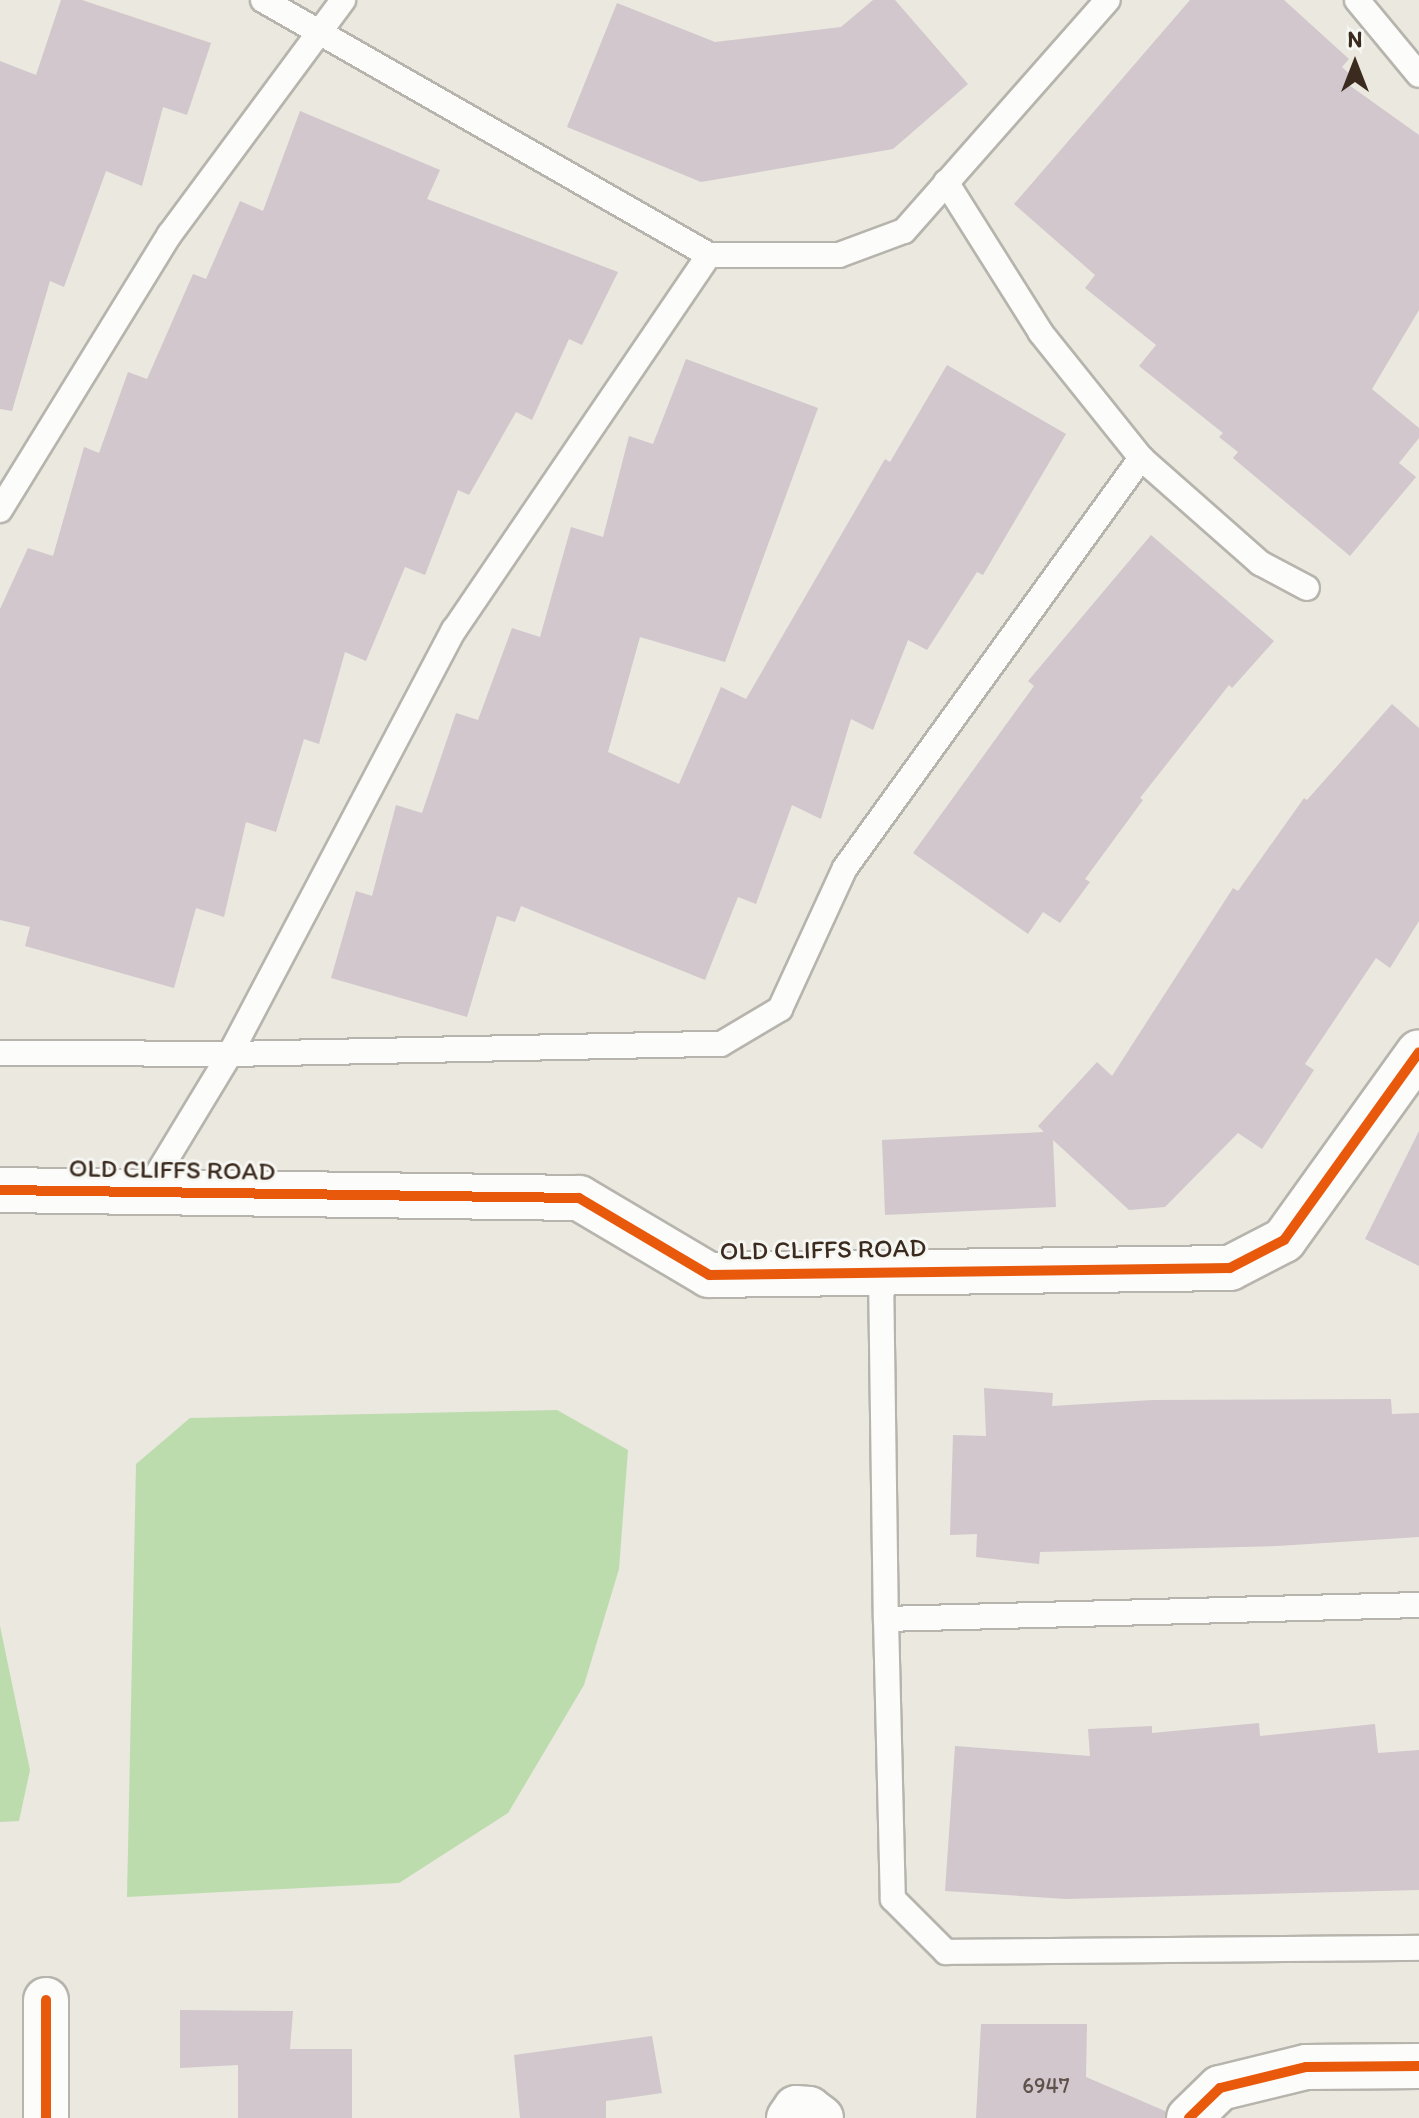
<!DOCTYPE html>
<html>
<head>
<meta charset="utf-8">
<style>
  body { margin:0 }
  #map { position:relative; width:1419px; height:2118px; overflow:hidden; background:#eae8df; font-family:Itim,sans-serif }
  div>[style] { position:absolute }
  .green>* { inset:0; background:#bddcae }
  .building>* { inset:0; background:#d1c7cc }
  .roads { filter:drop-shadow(2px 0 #b7b4ad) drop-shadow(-2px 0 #b7b4ad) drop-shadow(0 2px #b7b4ad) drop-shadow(0 -2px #b7b4ad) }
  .service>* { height:24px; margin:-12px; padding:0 12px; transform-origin:12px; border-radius:12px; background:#fcfcfa }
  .minor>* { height:44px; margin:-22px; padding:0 22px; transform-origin:22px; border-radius:22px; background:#fcfcfa }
  .cycleway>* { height:10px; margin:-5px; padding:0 5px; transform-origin:5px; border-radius:5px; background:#e8590c }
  span { translate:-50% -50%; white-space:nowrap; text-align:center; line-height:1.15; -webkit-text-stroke:6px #f6f6f2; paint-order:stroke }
  .number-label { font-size:22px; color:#60514a }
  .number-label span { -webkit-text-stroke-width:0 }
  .street-label { font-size:26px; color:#3b2a1e }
  .north { position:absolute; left:1315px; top:24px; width:80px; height:80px; -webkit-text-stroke:6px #f6f6f2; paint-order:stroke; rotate:0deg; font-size:22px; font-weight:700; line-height:32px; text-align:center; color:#3b2a1e }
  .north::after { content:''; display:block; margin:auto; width:28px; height:36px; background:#3b2a1e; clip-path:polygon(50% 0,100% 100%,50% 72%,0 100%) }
</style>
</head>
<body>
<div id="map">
  <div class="green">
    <i style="clip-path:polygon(557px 1410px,628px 1450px,619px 1569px,584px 1685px,508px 1813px,399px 1883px,127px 1897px,136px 1464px,190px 1418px)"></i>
    <i style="clip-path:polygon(0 1626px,30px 1770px,19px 1821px,0 1822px)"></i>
  </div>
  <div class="building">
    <i style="clip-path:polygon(61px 0,82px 0,211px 43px,187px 115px,163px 107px,142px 186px,106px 171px,64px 287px,50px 281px,12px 411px,0 409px,0 61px,36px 75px)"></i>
    <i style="clip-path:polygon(873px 0,895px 0,968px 84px,893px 149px,701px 182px,567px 127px,617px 3px,715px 42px,841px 27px)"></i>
    <i style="clip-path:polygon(1190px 0,1284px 0,1349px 59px,1342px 67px,1355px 79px,1349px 85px,1419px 135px,1419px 310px,1372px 389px,1419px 428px,1419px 438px,1399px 463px,1416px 477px,1350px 556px,1233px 458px,1238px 452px,1219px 437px,1223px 433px,1139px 366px,1156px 345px,1085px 288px,1095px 275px,1014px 204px)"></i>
    <i style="clip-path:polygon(300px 111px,440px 170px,427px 199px,618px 272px,582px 345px,569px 339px,532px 420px,516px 412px,469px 495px,458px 490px,425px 575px,405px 567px,366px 661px,345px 652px,319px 744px,304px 739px,276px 832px,246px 822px,224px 917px,196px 908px,174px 988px,25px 946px,30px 927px,0 920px,0 609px,28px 548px,53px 556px,84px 447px,99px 453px,128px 372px,147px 379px,193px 274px,206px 279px,240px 201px,263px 211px)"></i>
    <i style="clip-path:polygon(686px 359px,818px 408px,725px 662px,640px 637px,608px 752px,679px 784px,721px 687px,746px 699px,885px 459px,890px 462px,947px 365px,1066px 434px,983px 575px,977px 572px,927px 650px,908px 640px,873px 730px,851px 719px,821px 819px,792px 805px,756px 904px,738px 897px,705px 980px,521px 906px,515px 922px,497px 916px,467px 1017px,331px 978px,356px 891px,372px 896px,396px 805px,422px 813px,456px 713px,478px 720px,512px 628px,540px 637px,571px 527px,603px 537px,629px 436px,653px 444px)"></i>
    <i style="clip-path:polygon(1151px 535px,1274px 641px,1232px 688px,1229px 685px,1140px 798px,1143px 800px,1085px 879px,1090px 882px,1060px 923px,1043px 912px,1028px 934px,913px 853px,1034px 686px,1028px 681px)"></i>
    <i style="clip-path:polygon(1392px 704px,1419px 728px,1419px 921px,1390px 968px,1376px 958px,1305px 1064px,1314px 1070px,1262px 1149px,1238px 1133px,1165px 1207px,1129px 1210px,1053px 1140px,1056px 1207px,885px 1215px,882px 1140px,1044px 1132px,1038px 1126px,1097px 1062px,1112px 1076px,1233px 888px,1238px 891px,1304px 798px,1307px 800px)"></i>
    <i style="clip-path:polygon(1419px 1131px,1419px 1266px,1365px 1239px)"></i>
    <i style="clip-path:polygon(984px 1388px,1053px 1393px,1052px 1406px,1153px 1400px,1391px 1399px,1392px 1414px,1419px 1413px,1419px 1537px,1277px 1546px,1040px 1552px,1039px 1564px,976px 1557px,977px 1534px,950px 1535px,953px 1435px,986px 1436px)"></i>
    <i style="clip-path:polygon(1259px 1723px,1260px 1736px,1375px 1724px,1378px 1753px,1419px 1750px,1419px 1890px,1066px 1899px,945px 1891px,955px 1746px,1090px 1756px,1088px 1729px,1152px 1726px,1152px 1733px)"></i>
    <i style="clip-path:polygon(180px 2010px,293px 2011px,290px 2049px,352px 2049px,352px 2118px,238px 2118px,238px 2065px,180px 2068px)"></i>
    <i style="clip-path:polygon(981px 2024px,1087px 2024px,1086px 2077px,1165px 2111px,1165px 2118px,976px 2118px)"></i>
    <i style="clip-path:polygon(652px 2036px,662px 2093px,606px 2101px,606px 2118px,520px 2118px,514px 2055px)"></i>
  </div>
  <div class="roads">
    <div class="service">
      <i style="left:263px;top:0;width:514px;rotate:29.76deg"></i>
      <i style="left:709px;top:255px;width:130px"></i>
      <i style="left:839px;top:255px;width:69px;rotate:-20.3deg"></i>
      <i style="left:904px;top:231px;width:308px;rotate:-48.6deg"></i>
      <i style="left:1357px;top:0;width:97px;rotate:50.4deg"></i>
      <i style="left:946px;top:182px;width:178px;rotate:57.8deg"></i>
      <i style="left:1041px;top:333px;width:160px;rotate:51.3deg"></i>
      <i style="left:1141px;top:458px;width:159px;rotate:41.4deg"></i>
      <i style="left:1260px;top:563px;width:53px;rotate:28deg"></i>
      <i style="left:0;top:510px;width:324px;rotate:-58.4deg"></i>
      <i style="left:170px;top:234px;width:291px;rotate:-53.5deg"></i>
      <i style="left:0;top:1053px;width:230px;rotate:0.2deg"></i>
      <i style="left:230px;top:1054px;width:480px;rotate:-62.2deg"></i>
      <i style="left:454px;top:630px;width:453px;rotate:-55.8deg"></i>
      <i style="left:147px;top:1191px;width:160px;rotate:-58.8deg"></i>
      <i style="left:230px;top:1054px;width:491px;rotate:-1.2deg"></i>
      <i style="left:721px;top:1044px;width:69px;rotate:-30.7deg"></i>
      <i style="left:780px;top:1009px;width:155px;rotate:-65.3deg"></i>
      <i style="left:845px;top:868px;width:506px;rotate:-54.17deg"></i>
      <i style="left:881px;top:1272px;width:347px;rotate:89.2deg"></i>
      <i style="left:1419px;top:1605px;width:533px;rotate:178.5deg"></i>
      <i style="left:886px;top:1619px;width:280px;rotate:88.6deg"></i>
      <i style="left:893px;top:1899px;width:75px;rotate:45deg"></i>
      <i style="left:946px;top:1952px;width:473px;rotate:-0.5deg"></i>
    </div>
    <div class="minor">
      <i style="left:0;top:1190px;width:579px;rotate:0.79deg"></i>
      <i style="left:579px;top:1198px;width:151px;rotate:30.6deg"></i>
      <i style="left:709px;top:1275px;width:521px;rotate:-0.77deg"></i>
      <i style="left:1230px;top:1268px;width:61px;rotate:-27.4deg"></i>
      <i style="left:1284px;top:1240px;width:231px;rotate:-54.3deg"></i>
      <i style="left:46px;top:2000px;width:118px;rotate:90deg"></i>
      <i style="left:789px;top:2118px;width:12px;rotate:-55deg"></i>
      <i style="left:796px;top:2108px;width:13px;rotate:4deg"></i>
      <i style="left:809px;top:2109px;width:15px;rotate:37deg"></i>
      <i style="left:1189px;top:2118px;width:43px;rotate:-44.1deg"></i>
      <i style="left:1220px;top:2088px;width:89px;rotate:-13.7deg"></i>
      <i style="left:1306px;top:2067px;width:113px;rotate:-0.5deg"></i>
    </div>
  </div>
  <div class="cycleway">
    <i style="left:0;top:1190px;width:579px;rotate:0.79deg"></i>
    <i style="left:579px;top:1198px;width:151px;rotate:30.6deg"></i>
    <i style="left:709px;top:1275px;width:521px;rotate:-0.77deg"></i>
    <i style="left:1230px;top:1268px;width:61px;rotate:-27.4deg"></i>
    <i style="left:1284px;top:1240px;width:231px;rotate:-54.3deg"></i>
    <i style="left:46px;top:2000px;width:118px;rotate:90deg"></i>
    <i style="left:1189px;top:2118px;width:43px;rotate:-44.1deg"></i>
    <i style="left:1220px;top:2088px;width:89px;rotate:-13.7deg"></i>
    <i style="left:1306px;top:2067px;width:113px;rotate:-0.5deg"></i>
  </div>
  <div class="number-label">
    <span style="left:1046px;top:2086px">6947</span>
  </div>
  <div class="street-label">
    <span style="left:172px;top:1170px;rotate:1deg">OLD CLIFFS ROAD</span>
    <span style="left:823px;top:1250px;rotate:-1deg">OLD CLIFFS ROAD</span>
  </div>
  <div class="north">N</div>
</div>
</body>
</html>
